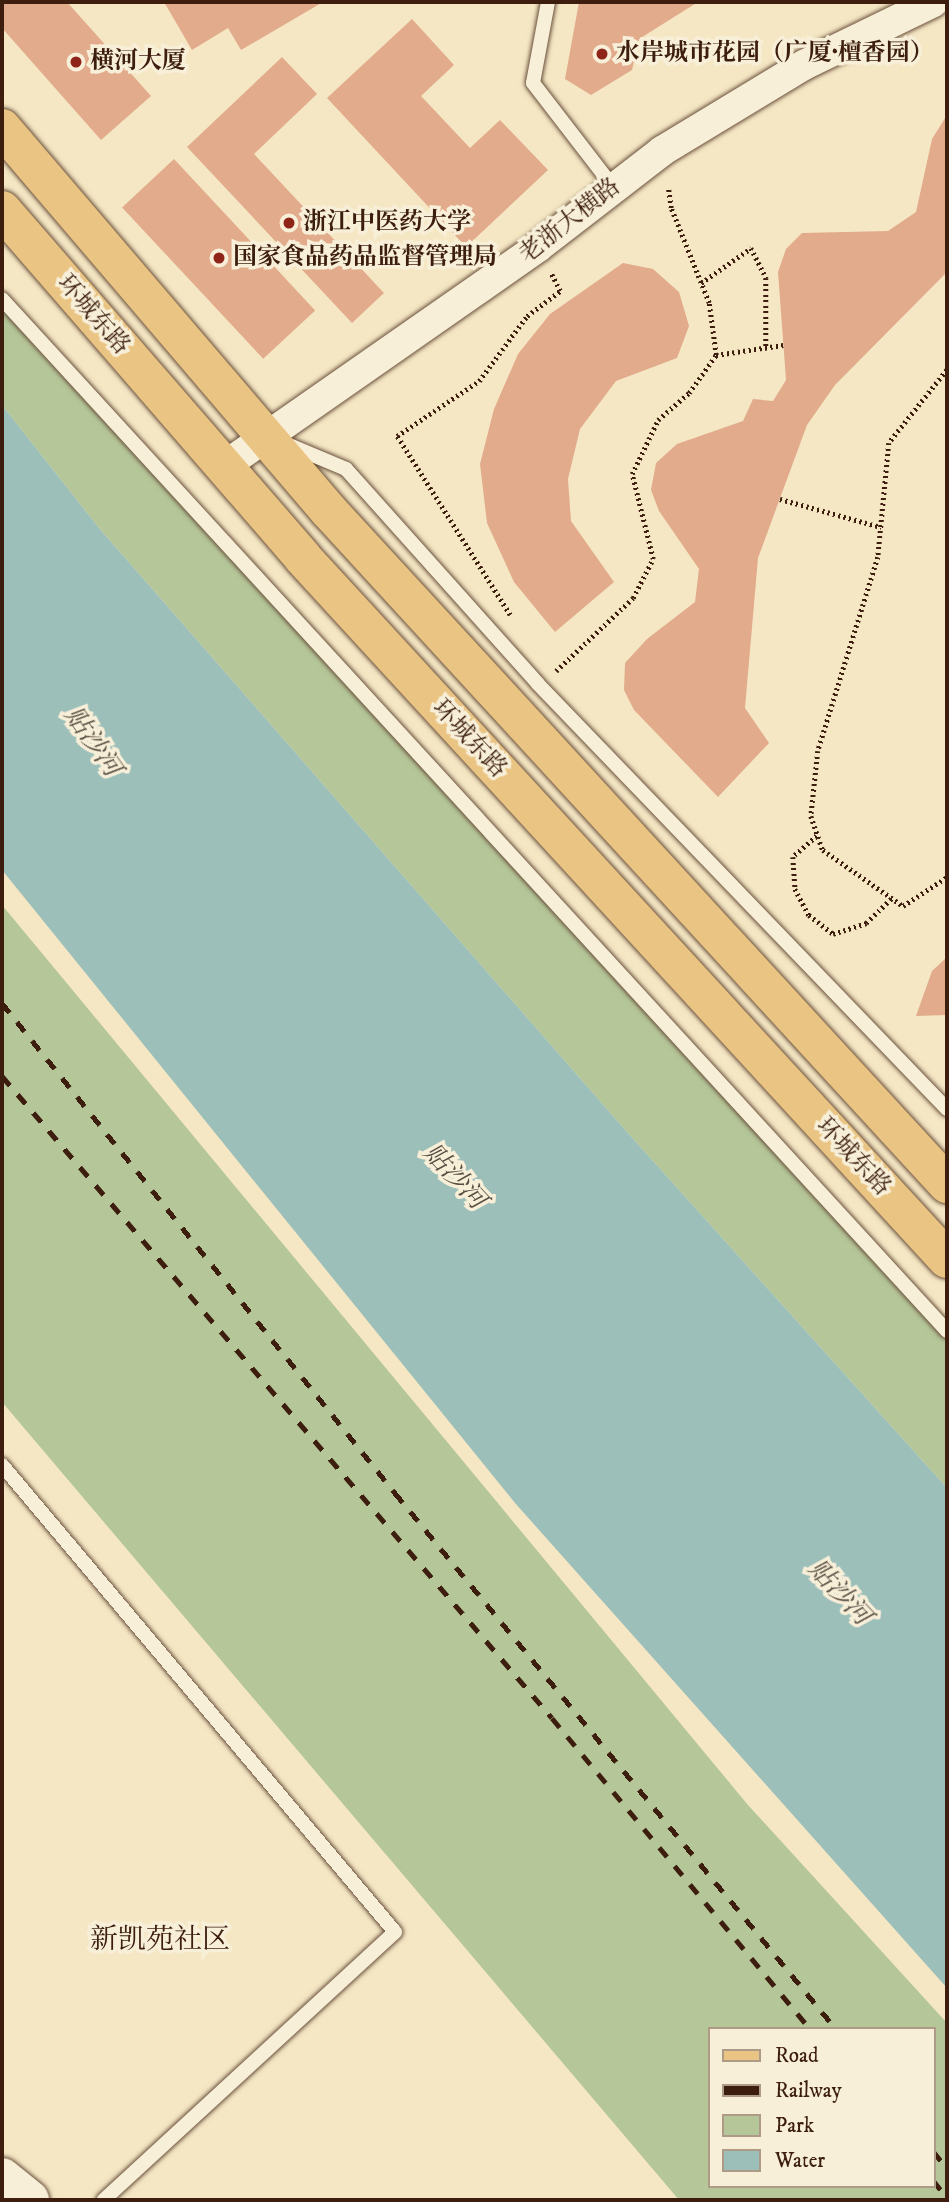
<!DOCTYPE html>
<meta charset="utf-8">
<style>
body{margin:0}
#map{position:relative;width:949px;height:2202px;overflow:hidden;background:#f5e7c4;font-family:"IM FELL DW Pica","Noto Serif SC",serif}
div>[style]{position:absolute}
[style*='--x']{left:calc(var(--x)*1px);top:calc(var(--y)*1px);width:calc(var(--w)*1px);rotate:calc(var(--a)*1deg)}
.green>*{inset:0;background:#b5c799}
.water>*{inset:0;background:#9dbfba}
.building>*{inset:0;background:#e1ab8c;transform-origin:0 0}
.path>*{height:4.5px;margin-top:-2.25px;transform-origin:0;background:repeating-linear-gradient(90deg,#3c1d0e 0 2px,transparent 0 5.5px)}
.roads{filter:drop-shadow(0 0 2px #6a503c) drop-shadow(0 0 2px #6a503c)}
.lane>*{height:14px;margin:-7px;padding:0 7px;transform-origin:7px;border-radius:7px;background:#f8efd9}
.street>*{height:30px;margin:-15px;padding:0 15px;transform-origin:15px;border-radius:15px;background:#f8efd9}
.secondary>*{height:38px;margin:-19px;padding:0 19px;transform-origin:19px;border-radius:19px;background:#f8efd9}
.primary>*{height:38px;margin:-19px;padding:0 19px;transform-origin:19px;border-radius:19px;background:#eac482}
.rail>*{height:5px;margin-top:-2.5px;transform-origin:0;background:repeating-linear-gradient(90deg,#3c1d0e 0 12px,transparent 0 24px)}
.dots>*{width:19px;height:19px;translate:-50% -50%;box-sizing:border-box;border:4px solid #f8efd9;border-radius:50%}
span{translate:-50% -50%;white-space:nowrap;text-align:center;line-height:1.15;-webkit-text-stroke:7px #f8efd9;paint-order:stroke}
.poi-label{font-size:24px;color:#3c1d0e;font-weight:700}
.left{translate:0 -50%;text-align:left}
.street-label{font-size:24px;color:#3c1d0e}
.water-label{font-size:26px;color:#594e42;font-style:italic}
.quarter-label{font-size:28px;color:#3c1d0e}
.frame{position:absolute;inset:0;border:4px solid #3c1d0e;pointer-events:none}
.legend{position:absolute;left:708px;top:2027px;width:228px;height:161px;box-sizing:border-box;background:#f8efd9;border:2px solid #ad9b88;margin:0;padding:9px 12px;list-style:none;font-size:21px;color:#3c1d0e}
.legend li{display:flex;align-items:center;gap:14px;height:35px}
.legend b{width:35px;border:2px solid #ad9b88}
</style>
<div id="map">
<div class="green">
<div style="clip-path:polygon(2px 300px,947px 1331px,947px 1488px,627px 1132px,99px 528px,2px 405px)"></div>
<div style="clip-path:polygon(evenodd,2px 905px,748px 1805px,947px 2023px,947px 2200px,679px 2200px,2px 1402px,2px 905px,709px 2029px,933px 2029px,933px 2186px,709px 2186px,709px 2029px)"></div>
</div>
<div class="water">
<div style="clip-path:polygon(2px 405px,99px 528px,627px 1132px,947px 1488px,947px 1988px,515px 1503px,2px 870px)"></div>
</div>
<div class="building">
<div style="clip-path:polygon(2px 2px,67px 2px,151px 96px,101px 140px,2px 28px)"></div>
<div style="clip-path:polygon(164px 2px,323px 2px,241px 50px,228px 28px,192px 50px)"></div>
<div style="clip-path:polygon(579px 2px,698px 2px,639px 39px,632px 70px,591px 95px,565px 79px)"></div>
<div style="clip-path:polygon(412px 19px,454px 65px,421px 96px,470px 148px,500px 120px,548px 170px,466px 247px,327px 98px)"></div>
<div style="clip-path:polygon(282px 57px,317px 94px,254px 154px,384px 293px,352px 323px,187px 147px)"></div>
<div style="clip-path:polygon(947px 115px,947px 272px,835px 385px,807px 425px,758px 558px,745px 708px,769px 743px,718px 797px,634px 710px,624px 690px,625px 663px,647px 639px,695px 602px,699px 569px,659px 511px,651px 490px,656px 463px,677px 444px,743px 421px,753px 399px,773px 401px,786px 380px,778px 272px,786px 249px,802px 233px,888px 231px,916px 212px,932px 139px)"></div>
<div style="left:174px;top:159px;width:207px;height:71px;rotate:47deg"></div>
<div style="clip-path:polygon(623px 263px,653px 269px,679px 292px,689px 326px,677px 358px,616px 381px,580px 429px,568px 479px,571px 521px,614px 582px,555px 632px,514px 582px,487px 523px,480px 464px,494px 409px,518px 354px,550px 314px)"></div>
<div style="clip-path:polygon(947px 957px,947px 1015px,916px 1016px,932px 971px)"></div>
</div>
<div class="path">
<div style="--x:701;--y:283;--w:61;--a:-35"></div>
<div style="--x:751;--y:248;--w:34;--a:63"></div>
<div style="--x:766;--y:278;--w:70;--a:90"></div>
<div style="--x:716;--y:355;--w:68;--a:-8.5"></div>
<div style="--x:947;--y:370;--w:93;--a:128.5"></div>
<div style="--x:889;--y:443;--w:115;--a:95.5"></div>
<div style="--x:878;--y:557;--w:203;--a:107.2"></div>
<div style="--x:818;--y:751;--w:65;--a:96.1"></div>
<div style="--x:811;--y:816;--w:36;--a:71"></div>
<div style="--x:823;--y:850;--w:98;--a:35"></div>
<div style="--x:903;--y:906;--w:53;--a:-33.4"></div>
<div style="--x:780;--y:499;--w:105;--a:15.5"></div>
<div style="--x:510;--y:615;--w:212;--a:-122.3"></div>
<div style="--x:397;--y:436;--w:99;--a:-33.9"></div>
<div style="--x:479;--y:381;--w:81;--a:-53.6"></div>
<div style="--x:527;--y:316;--w:41;--a:-37.1"></div>
<div style="--x:560;--y:291;--w:20;--a:-117"></div>
<div style="--x:556;--y:671;--w:106;--a:-43.5"></div>
<div style="--x:633;--y:598;--w:44;--a:-62.9"></div>
<div style="--x:653;--y:559;--w:88;--a:-103.9"></div>
<div style="--x:632;--y:474;--w:60;--a:-64.3"></div>
<div style="--x:658;--y:420;--w:41;--a:-41.1"></div>
<div style="--x:689;--y:393;--w:47;--a:-54.6"></div>
<div style="--x:716;--y:355;--w:52;--a:-97.7"></div>
<div style="--x:709;--y:303;--w:102;--a:-111.8"></div>
<div style="--x:671;--y:208;--w:21;--a:-98"></div>
<div style="--x:817;--y:836;--w:32;--a:139"></div>
<div style="--x:793;--y:857;--w:32;--a:86"></div>
<div style="--x:795;--y:889;--w:30;--a:62"></div>
<div style="--x:809;--y:915;--w:31;--a:38"></div>
<div style="--x:833;--y:934;--w:35;--a:-18"></div>
<div style="--x:866;--y:923;--w:36;--a:-44"></div>
</div>
<div class="roads">
<div class="lane">
<div style="--x:548;--y:2;--w:82;--a:100.5"></div>
<div style="--x:533;--y:83;--w:131;--a:52.4"></div>
<div style="--x:2;--y:299;--w:1399;--a:47.52"></div>
<div style="--x:289;--y:445;--w:62;--a:22.8"></div>
<div style="--x:346;--y:469;--w:288;--a:48.2"></div>
<div style="--x:538;--y:684;--w:590;--a:46.1"></div>
<div style="--x:2;--y:1465;--w:610;--a:49.92"></div>
<div style="--x:395;--y:1932;--w:396;--a:137.4"></div>
</div>
<div class="street">
<div style="--x:223;--y:467;--w:384;--a:-34.9"></div>
<div style="--x:538;--y:247;--w:157;--a:-37.7"></div>
<div style="--x:662;--y:151;--w:166;--a:-31.2"></div>
<div style="--x:804;--y:65;--w:144;--a:-25.9"></div>
</div>
<div class="secondary">
<div style="--x:2;--y:2177;--w:36;--a:39"></div>
</div>
<div class="primary">
<div style="--x:2;--y:128;--w:504;--a:49.51"></div>
<div style="--x:329;--y:511;--w:914;--a:47.44"></div>
<div style="--x:2;--y:210;--w:460;--a:49.1"></div>
<div style="--x:303;--y:558;--w:952;--a:47.43"></div>
</div>
</div>
<div class="rail">
<div style="--x:2;--y:1003;--w:628;--a:51.27"></div>
<div style="--x:395;--y:1493;--w:694;--a:50.55"></div>
<div style="--x:2;--y:1076;--w:845;--a:49.41"></div>
<div style="--x:552;--y:1718;--w:404;--a:50.3"></div>
<div style="--x:933;--y:2151;--w:22;--a:51"></div>
<div style="--x:933;--y:2180;--w:23;--a:52"></div>
</div>
<div class="dots">
<div style="left:602px;top:54px;background:#8f2418"></div>
<div style="left:76px;top:62px;background:#8f2418"></div>
<div style="left:289px;top:223px;background:#8f2418"></div>
<div style="left:219px;top:258px;background:#8f2418"></div>
</div>
<div class="poi-label">
<span class="left" style="left:616px;top:54px">水岸城市花园（广厦·檀香园）</span>
<span class="left" style="left:90px;top:62px">横河大厦</span>
<span class="left" style="left:303px;top:223px">浙江中医药大学</span>
<span class="left" style="left:233px;top:258px">国家食品药品监督管理局</span>
</div>
<div class="street-label">
<span style="left:570px;top:221px;rotate:-38deg">老浙大横路</span>
<span style="left:93px;top:315px;rotate:49deg">环城东路</span>
<span style="left:469px;top:739px;rotate:47deg">环城东路</span>
<span style="left:853px;top:1157px;rotate:47deg">环城东路</span>
</div>
<div class="water-label">
<span style="left:92px;top:742px;rotate:55deg">贴沙河</span>
<span style="left:454px;top:1177px;rotate:47deg">贴沙河</span>
<span style="left:839px;top:1593px;rotate:47deg">贴沙河</span>
</div>
<div class="quarter-label">
<span style="left:160px;top:1940px">新凯苑社区</span>
</div>
<div class="frame"></div>
<ul class="legend">
<li><b style="height:9px;background:#eac482"></b>Road</li>
<li><b style="height:9px;background:#3c1d0e"></b>Railway</li>
<li><b style="height:19px;background:#b5c799"></b>Park</li>
<li><b style="height:19px;background:#9dbfba"></b>Water</li>
</ul>
</div>
